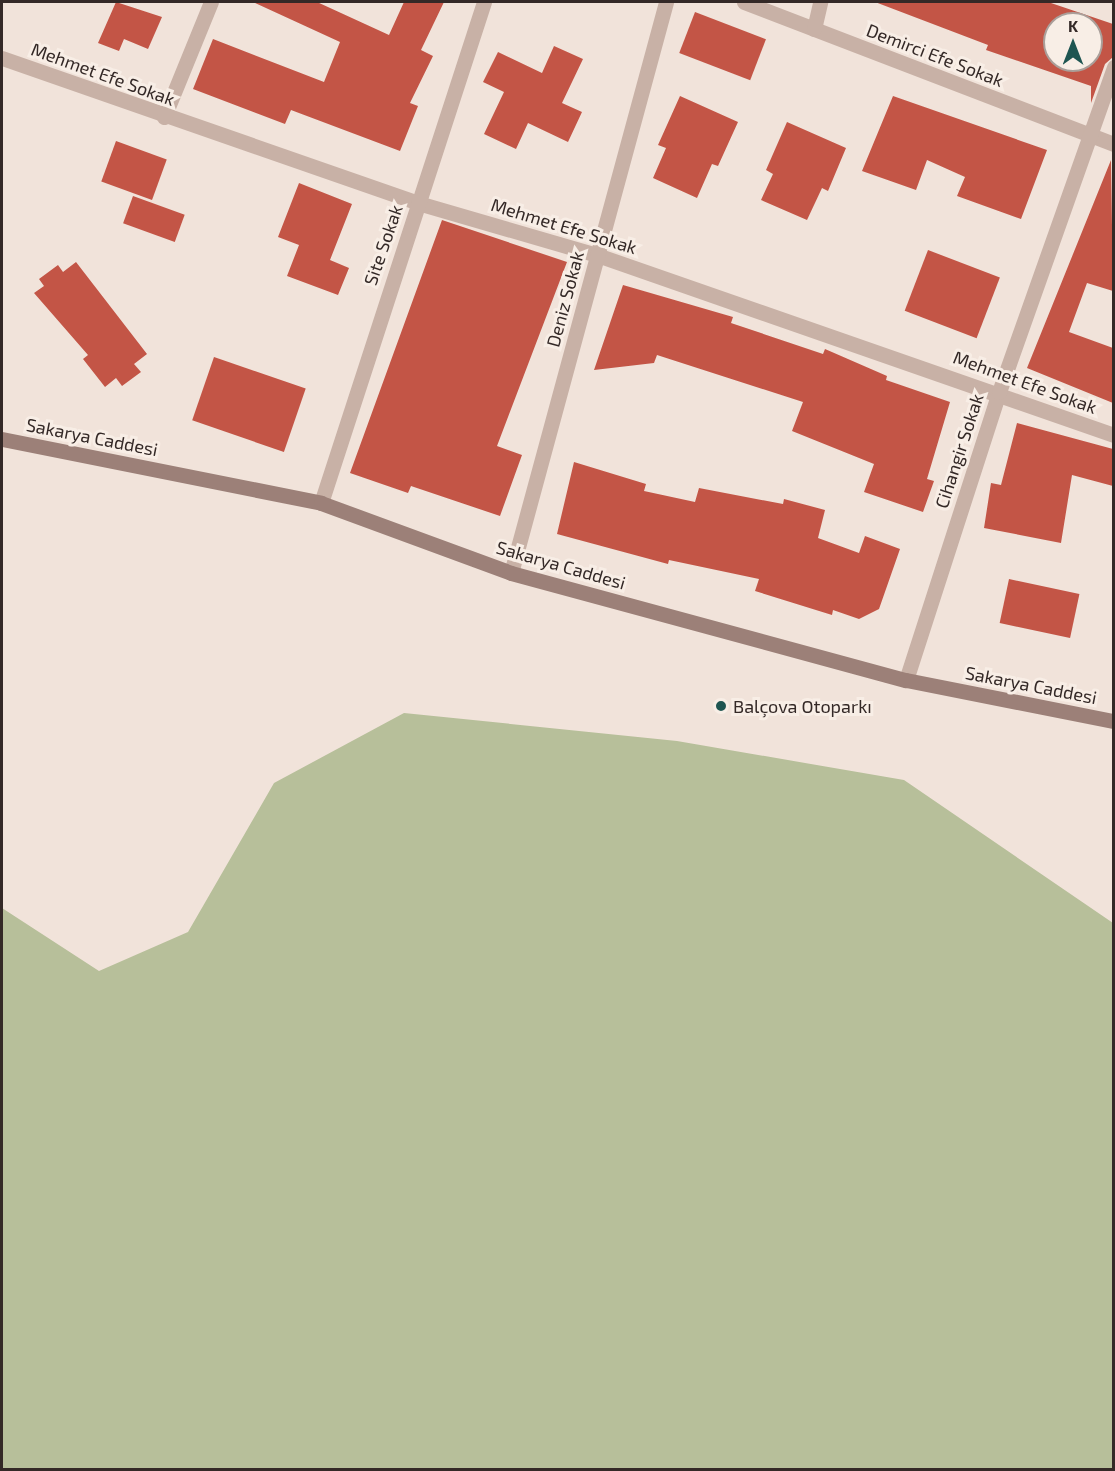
<!DOCTYPE html>
<meta charset="utf-8">
<style>
body{margin:0}
#map{position:relative;width:1115px;height:1471px;overflow:hidden;background:#f1e3da;font-family:"Exo 2",sans-serif}
div>[style]{position:absolute}
[style*='--x']{left:calc(var(--x)*1px);top:calc(var(--y)*1px);width:calc(var(--w)*1px);rotate:calc(var(--a)*1deg)}
.green>*{inset:0;background:#b7bf9a}
.building>*{inset:0;background:#c35546;transform-origin:0 0}
.minor>*{height:15px;margin:-7.5px;padding:0 7.5px;transform-origin:7.5px;border-radius:7.5px;background:#c8b1a6}
.secondary>*{height:15px;margin:-7.5px;padding:0 7.5px;transform-origin:7.5px;border-radius:7.5px;background:#9c8078}
.dots>*{width:16px;height:16px;translate:-50% -50%;box-sizing:border-box;border:3px solid #f8eee6;border-radius:50%}
span{translate:-50% -50%;white-space:nowrap;text-align:center;line-height:1.15;-webkit-text-stroke:6px #f8eee6;paint-order:stroke}
.street-label{font-size:18px;color:#342927}
.poi-label{font-size:18px;color:#342927}
.left{translate:0 -50%;text-align:left}
.frame{position:absolute;inset:0;border:3px solid #342927;pointer-events:none}
.north{position:absolute;left:1043px;top:12px;width:60px;height:60px;box-sizing:border-box;background:#f8eee6;border:2px solid #aa9f9a;border-radius:50%;rotate:0deg;font-size:16px;font-weight:700;line-height:24px;text-align:center;color:#342927}
.north::after{content:'';display:block;margin:auto;width:21px;height:27px;background:#1e5551;clip-path:polygon(50% 0,100% 100%,50% 72%,0 100%)}
</style>
<div id="map">
<div class="green">
<div style="clip-path:polygon(404px 713px,677px 741px,904px 780px,1113px 923px,1113px 1469px,2px 1469px,2px 908px,99px 971px,188px 932px,274px 783px)"></div>
</div>
<div class="building">
<div style="clip-path:polygon(116px 2px,162px 17px,148px 49px,124px 39px,119px 51px,98px 43px)"></div>
<div style="clip-path:polygon(253px 2px,317px 2px,389px 35px,404px 2px,444px 2px,421px 50px,433px 56px,410px 103px,418px 106px,400px 151px,291px 110px,285px 124px,193px 89px,213px 39px,324px 82px,340px 42px)"></div>
<div style="clip-path:polygon(evenodd,875px 2px,1048px 2px,1113px 24px,1113px 57px,1105px 64px,1091px 103px,1091px 86px,986px 50px,988px 45px,875px 2px,1055px 24px,1091px 24px,1091px 60px,1055px 60px,1055px 24px)"></div>
<div style="left:695px;top:12px;width:76px;height:44px;rotate:21deg"></div>
<div style="clip-path:polygon(554px 46px,583px 59px,562px 103px,582px 112px,568px 142px,528px 123px,516px 149px,484px 134px,504px 92px,483px 82px,498px 52px,542px 73px)"></div>
<div style="clip-path:polygon(680px 96px,738px 122px,718px 166px,712px 164px,697px 198px,653px 178px,666px 148px,658px 145px)"></div>
<div style="clip-path:polygon(893px 96px,1047px 150px,1021px 219px,957px 196px,965px 177px,927px 160px,916px 190px,862px 171px)"></div>
<div style="clip-path:polygon(787px 122px,846px 148px,828px 191px,822px 188px,807px 220px,761px 200px,773px 174px,766px 170px)"></div>
<div style="left:116px;top:141px;width:54px;height:43px;rotate:20deg"></div>
<div style="clip-path:polygon(1111px 160px,1113px 291px,1087px 283px,1069px 332px,1113px 348px,1113px 403px,1027px 368px)"></div>
<div style="clip-path:polygon(299px 183px,352px 204px,330px 260px,349px 268px,338px 295px,287px 276px,299px 245px,278px 237px)"></div>
<div style="left:133px;top:196px;width:55px;height:29px;rotate:20deg"></div>
<div style="clip-path:polygon(442px 220px,567px 262px,497px 446px,522px 455px,500px 516px,411px 486px,408px 493px,350px 473px)"></div>
<div style="left:928px;top:250px;width:77px;height:65px;rotate:21deg"></div>
<div style="clip-path:polygon(76px 262px,147px 354px,134px 364px,141px 372px,122px 386px,116px 378px,105px 387px,83px 359px,88px 355px,34px 293px,44px 286px,39px 279px,58px 265px,63px 272px)"></div>
<div style="clip-path:polygon(623px 285px,733px 317px,731px 323px,823px 354px,825px 349px,887px 376px,886px 380px,950px 402px,927px 479px,934px 481px,923px 512px,864px 492px,874px 464px,792px 431px,803px 402px,657px 355px,654px 363px,594px 370px)"></div>
<div style="left:214px;top:357px;width:97px;height:67px;rotate:19deg"></div>
<div style="clip-path:polygon(1017px 423px,1113px 449px,1113px 486px,1072px 475px,1061px 543px,984px 528px,991px 483px,1001px 485px)"></div>
<div style="clip-path:polygon(574px 462px,646px 484px,644px 491px,695px 502px,699px 488px,783px 504px,784px 499px,825px 510px,818px 538px,859px 553px,865px 536px,900px 549px,879px 609px,859px 619px,833px 610px,832px 615px,755px 591px,759px 579px,669px 560px,668px 564px,557px 534px)"></div>
<div style="left:1009px;top:579px;width:72px;height:45px;rotate:12deg"></div>
</div>
<div class="minor">
<div style="--x:744;--y:2;--w:396;--a:21"></div>
<div style="--x:814;--y:29;--w:28;--a:-77"></div>
<div style="--x:2;--y:58;--w:441;--a:19.2"></div>
<div style="--x:418;--y:203;--w:186;--a:16.2"></div>
<div style="--x:597;--y:255;--w:547;--a:19.2"></div>
<div style="--x:164;--y:117;--w:124;--a:-67.8"></div>
<div style="--x:321;--y:503;--w:527;--a:-71.98"></div>
<div style="--x:511;--y:573;--w:592;--a:-74.81"></div>
<div style="--x:906;--y:680;--w:303;--a:-72.1"></div>
<div style="--x:999;--y:392;--w:345;--a:-70.5"></div>
</div>
<div class="secondary">
<div style="--x:2;--y:439;--w:325;--a:11.3"></div>
<div style="--x:321;--y:503;--w:202;--a:20.2"></div>
<div style="--x:511;--y:573;--w:409;--a:15.2"></div>
<div style="--x:906;--y:680;--w:212;--a:11.2"></div>
</div>
<div class="dots">
<div style="left:721px;top:706px;background:#1e5551"></div>
</div>
<div class="street-label">
<span style="left:935px;top:55px;rotate:21deg">Demirci Efe Sokak</span>
<span style="left:103px;top:74px;rotate:20deg">Mehmet Efe Sokak</span>
<span style="left:564px;top:226px;rotate:17deg">Mehmet Efe Sokak</span>
<span style="left:383px;top:245px;rotate:-71deg">Site Sokak</span>
<span style="left:565px;top:299px;rotate:-75deg">Deniz Sokak</span>
<span style="left:1025px;top:382px;rotate:20deg">Mehmet Efe Sokak</span>
<span style="left:92px;top:437px;rotate:11deg">Sakarya Caddesi</span>
<span style="left:959px;top:451px;rotate:-72deg">Cihangir Sokak</span>
<span style="left:561px;top:565px;rotate:16deg">Sakarya Caddesi</span>
<span style="left:1031px;top:685px;rotate:11deg">Sakarya Caddesi</span>
</div>
<div class="poi-label">
<span class="left" style="left:733px;top:706px">Balçova Otoparkı</span>
</div>
<div class="frame"></div>
<div class="north">K</div>
</div>
